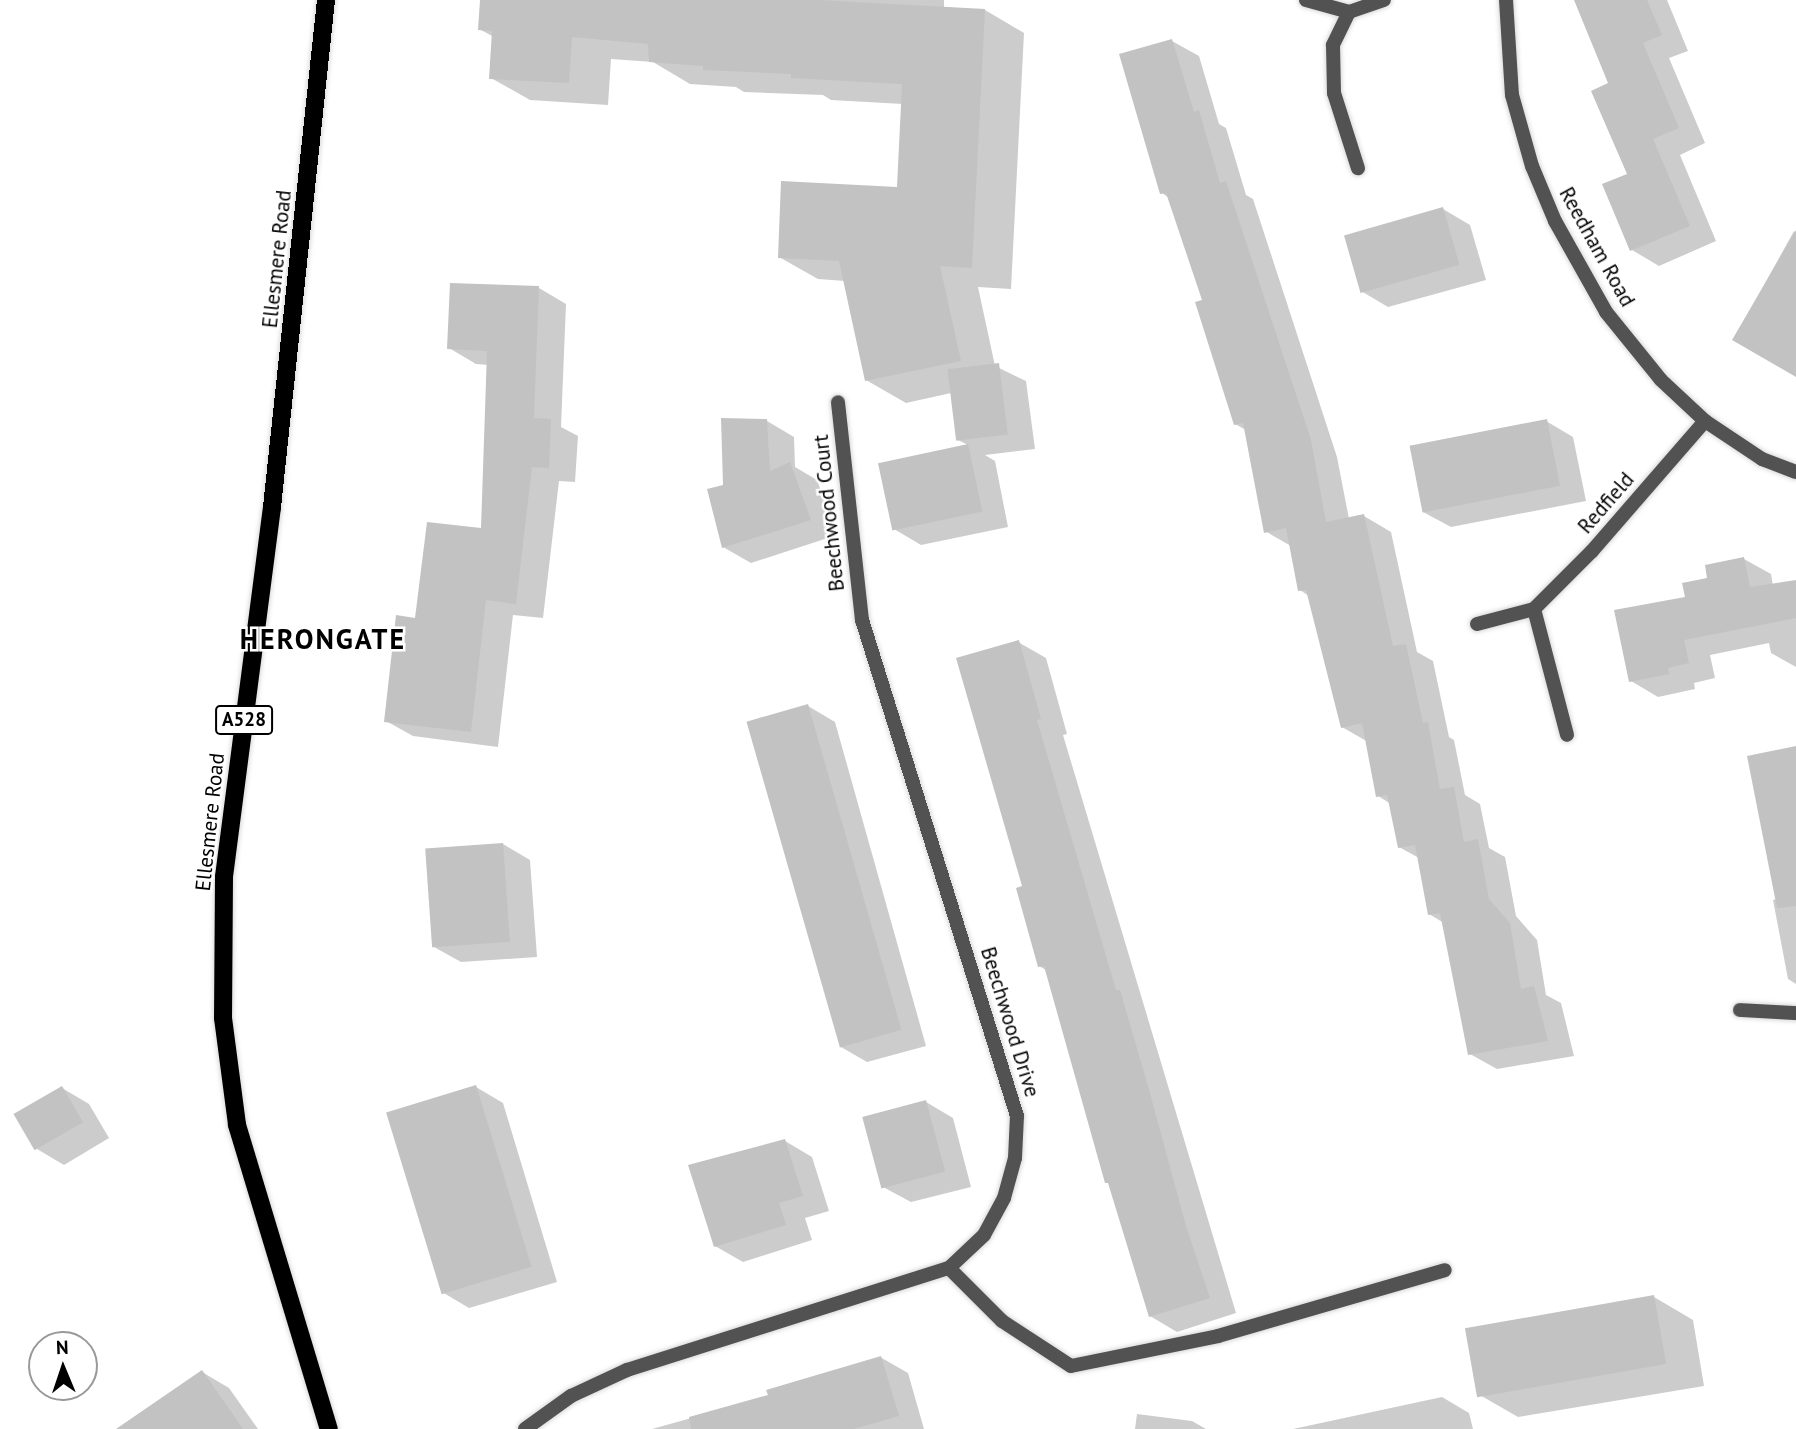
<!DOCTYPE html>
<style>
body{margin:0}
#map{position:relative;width:1796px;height:1429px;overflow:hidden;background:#fff;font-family:"PT Sans",sans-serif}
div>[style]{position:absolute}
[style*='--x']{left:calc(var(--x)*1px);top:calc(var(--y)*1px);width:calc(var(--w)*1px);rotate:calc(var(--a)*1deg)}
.shadow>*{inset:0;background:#0003}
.building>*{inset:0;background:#c2c2c2;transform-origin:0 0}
.roads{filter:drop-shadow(0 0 2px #dbdbdb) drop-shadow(0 0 2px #dbdbdb)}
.lane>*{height:14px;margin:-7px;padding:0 7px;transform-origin:7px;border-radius:7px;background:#525252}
.street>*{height:14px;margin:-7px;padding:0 7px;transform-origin:7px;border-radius:7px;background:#525252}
.primary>*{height:18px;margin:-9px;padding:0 9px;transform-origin:9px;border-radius:9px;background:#000}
span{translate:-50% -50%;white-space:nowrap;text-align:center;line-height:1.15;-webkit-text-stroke:5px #fff;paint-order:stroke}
.shield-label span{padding:2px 5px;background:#fff;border:2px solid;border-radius:5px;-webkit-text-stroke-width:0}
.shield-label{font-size:19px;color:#000;font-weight:700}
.street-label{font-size:21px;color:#000}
.district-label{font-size:28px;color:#000;font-weight:700;letter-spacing:2px}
.north{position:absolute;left:28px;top:1331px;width:70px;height:70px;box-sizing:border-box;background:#fff;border:2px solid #999;border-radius:50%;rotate:358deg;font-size:19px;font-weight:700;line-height:28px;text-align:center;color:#000}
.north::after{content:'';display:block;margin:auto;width:24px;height:32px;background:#000;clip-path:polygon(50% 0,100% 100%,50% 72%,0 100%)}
</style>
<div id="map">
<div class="shadow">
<div style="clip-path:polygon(484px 0,944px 0,944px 8px,985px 10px,1024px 33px,1011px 289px,978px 287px,995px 366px,1026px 381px,1035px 449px,985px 455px,995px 461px,1008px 527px,921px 545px,894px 529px,968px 445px,958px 440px,951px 393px,906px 403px,866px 380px,845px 281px,818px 279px,779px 257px,899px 189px,903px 104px,831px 100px,823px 95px,744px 92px,736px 87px,690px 84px,653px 62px,611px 59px,608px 105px,530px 100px,491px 78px,494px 37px,481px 30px)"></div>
<div style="clip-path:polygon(1576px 0,1667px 0,1688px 51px,1669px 58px,1705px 143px,1680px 155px,1716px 241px,1659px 266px,1632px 250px,1629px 175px,1611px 84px)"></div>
<div style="clip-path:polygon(1172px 41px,1199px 56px,1219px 124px,1226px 128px,1246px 195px,1253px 199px,1337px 457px,1349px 519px,1364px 516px,1391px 532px,1417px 652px,1433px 661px,1449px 737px,1454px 740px,1465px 795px,1480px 804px,1489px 848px,1505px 857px,1516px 916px,1537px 940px,1546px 995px,1561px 1003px,1574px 1056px,1497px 1069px,1470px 1054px,1444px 923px,1429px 914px,1419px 858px,1399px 847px,1391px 804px,1378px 796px,1368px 742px,1342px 727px,1309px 596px,1300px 590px,1291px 546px,1265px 531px,1246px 430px,1235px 424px,1204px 301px,1169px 198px,1162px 193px)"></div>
<div style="clip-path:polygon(1443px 209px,1470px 225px,1486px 280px,1388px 307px,1361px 291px)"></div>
<div style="clip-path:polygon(1794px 231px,1796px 233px,1796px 375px,1734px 339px)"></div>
<div style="clip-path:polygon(539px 288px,566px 304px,561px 427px,578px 436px,575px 482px,559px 481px,543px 618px,513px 615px,498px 747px,413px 736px,386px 721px,417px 620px,482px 530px,489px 365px,476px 364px,449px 348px)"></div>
<div style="clip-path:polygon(767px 421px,794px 437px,795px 467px,817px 480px,837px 535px,751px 563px,723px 547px,725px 486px)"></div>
<div style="clip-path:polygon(1546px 421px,1573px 437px,1586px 501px,1451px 527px,1423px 512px)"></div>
<div style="clip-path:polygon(1744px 559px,1771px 574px,1773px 586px,1796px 582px,1796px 667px,1771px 653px,1769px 643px,1710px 655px,1715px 678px,1694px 683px,1695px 689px,1658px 697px,1631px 681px,1687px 599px,1709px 579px)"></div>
<div style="clip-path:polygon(1018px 642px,1046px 658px,1067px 734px,1063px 735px,1236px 1313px,1177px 1332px,1150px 1316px,1111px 1185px,1107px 1182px,1046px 970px,1039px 966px,1025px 888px)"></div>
<div style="clip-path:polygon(808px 706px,835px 722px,926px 1046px,867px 1062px,841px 1047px)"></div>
<div style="clip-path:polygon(1796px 748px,1796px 984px,1788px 979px,1773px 900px,1777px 899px)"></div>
<div style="clip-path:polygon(503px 844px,530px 860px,537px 957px,461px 962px,434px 947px)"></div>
<div style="clip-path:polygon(476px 1087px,503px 1103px,557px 1282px,469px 1308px,442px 1292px)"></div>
<div style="clip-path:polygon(62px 1088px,89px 1104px,109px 1138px,64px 1165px,37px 1149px)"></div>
<div style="clip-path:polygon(926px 1102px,953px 1118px,971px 1187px,911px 1202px,883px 1187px)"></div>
<div style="clip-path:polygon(785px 1141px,812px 1157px,829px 1211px,805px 1218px,812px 1240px,743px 1262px,715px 1246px)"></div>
<div style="clip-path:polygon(1654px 1297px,1693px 1320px,1704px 1386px,1518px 1417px,1478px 1394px)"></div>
<div style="clip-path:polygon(880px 1357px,908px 1373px,924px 1429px,652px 1429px,770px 1396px)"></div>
<div style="clip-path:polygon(202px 1372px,229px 1388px,258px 1429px,119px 1429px)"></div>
<div style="clip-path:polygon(1442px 1397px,1469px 1413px,1473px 1429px,1293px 1429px)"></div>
<div style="clip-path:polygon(1137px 1414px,1192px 1421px,1206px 1429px,1135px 1429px)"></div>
</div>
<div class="building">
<div style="clip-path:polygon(480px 0,819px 0,985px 9px,972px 268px,940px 266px,961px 361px,865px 381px,839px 261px,778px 258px,781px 181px,897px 187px,902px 84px,791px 78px,791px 74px,703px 70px,703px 66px,649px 62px,648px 44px,572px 37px,569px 83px,489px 79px,492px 31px,478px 30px)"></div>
<div style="clip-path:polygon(1574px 0,1647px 0,1662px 35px,1643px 43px,1679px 128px,1653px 139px,1690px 226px,1630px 251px,1602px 184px,1627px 174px,1591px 91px,1608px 83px)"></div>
<div style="clip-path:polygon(1172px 39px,1194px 112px,1199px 110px,1220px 183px,1226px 181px,1311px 440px,1326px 522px,1364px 514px,1393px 646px,1406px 644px,1423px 723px,1428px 722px,1440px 789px,1454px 787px,1464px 842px,1478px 839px,1489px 899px,1510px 923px,1521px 989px,1534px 986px,1548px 1041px,1468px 1055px,1440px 913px,1428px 915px,1415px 845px,1398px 848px,1387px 795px,1376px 797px,1362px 723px,1341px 728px,1306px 590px,1298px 591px,1286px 528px,1264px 533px,1243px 423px,1234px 425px,1195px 302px,1202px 300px,1166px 193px,1160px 194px,1119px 54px)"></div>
<div style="left:1443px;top:207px;width:60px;height:103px;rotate:74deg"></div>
<div style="clip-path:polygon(1796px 230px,1796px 377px,1732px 340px)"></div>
<div style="clip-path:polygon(450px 283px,539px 286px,534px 418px,551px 419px,549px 468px,532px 467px,516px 604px,486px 600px,471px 732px,384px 722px,396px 615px,415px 618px,427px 522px,481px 528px,487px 351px,447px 349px)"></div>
<div style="left:999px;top:363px;width:72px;height:52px;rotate:83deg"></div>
<div style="clip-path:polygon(721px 418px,767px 419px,770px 471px,790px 462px,811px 520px,722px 548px,707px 489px,723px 485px)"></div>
<div style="left:1547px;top:419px;width:68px;height:140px;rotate:79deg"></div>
<div style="left:968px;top:444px;width:69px;height:92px;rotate:78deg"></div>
<div style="clip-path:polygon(1744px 557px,1750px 587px,1796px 580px,1796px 618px,1684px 640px,1689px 663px,1668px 668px,1669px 674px,1629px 682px,1614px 610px,1685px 597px,1682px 583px,1707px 578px,1705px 565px)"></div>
<div style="clip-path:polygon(1019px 640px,1041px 719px,1037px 720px,1116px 990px,1120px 990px,1148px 1086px,1186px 1226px,1210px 1298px,1149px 1317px,1108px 1183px,1105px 1183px,1044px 966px,1038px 967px,1016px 888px,1022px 886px,956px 658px)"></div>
<div style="left:808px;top:704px;width:339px;height:64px;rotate:74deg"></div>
<div style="clip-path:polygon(1796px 746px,1796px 906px,1777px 908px,1747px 756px)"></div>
<div style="left:503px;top:843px;width:99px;height:78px;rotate:86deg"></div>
<div style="left:476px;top:1085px;width:190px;height:94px;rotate:73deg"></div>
<div style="left:62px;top:1086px;width:42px;height:56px;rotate:60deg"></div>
<div style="left:926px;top:1100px;width:74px;height:66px;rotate:75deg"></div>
<div style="clip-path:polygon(785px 1139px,803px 1196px,779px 1203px,786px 1225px,714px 1247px,688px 1165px)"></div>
<div style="left:1654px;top:1295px;width:70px;height:192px;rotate:80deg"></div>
<div style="clip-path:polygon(881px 1356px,899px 1416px,854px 1429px,691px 1429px,689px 1417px,768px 1395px,766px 1390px)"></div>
<div style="clip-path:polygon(202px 1370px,243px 1429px,116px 1429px)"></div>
</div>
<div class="roads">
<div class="lane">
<div style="--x:949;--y:1268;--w:75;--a:45"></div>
<div style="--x:1002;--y:1321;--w:82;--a:33.1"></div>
<div style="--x:1071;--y:1366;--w:150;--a:-11.5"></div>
<div style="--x:1218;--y:1336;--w:236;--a:-16.2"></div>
</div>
<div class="street">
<div style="--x:1306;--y:0;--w:45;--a:15.6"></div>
<div style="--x:1349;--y:12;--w:37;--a:-19"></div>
<div style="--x:1506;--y:0;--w:95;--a:86.4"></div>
<div style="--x:1512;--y:95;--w:74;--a:74.3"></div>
<div style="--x:1532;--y:166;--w:60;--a:67.3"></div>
<div style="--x:1555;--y:221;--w:104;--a:60.7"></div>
<div style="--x:1606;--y:312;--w:87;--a:51"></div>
<div style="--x:1661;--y:380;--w:60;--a:43"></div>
<div style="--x:1705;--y:421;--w:69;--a:33.7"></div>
<div style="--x:1762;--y:459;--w:36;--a:21"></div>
<div style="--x:1349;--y:12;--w:37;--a:116"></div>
<div style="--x:1333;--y:45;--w:48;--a:88.8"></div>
<div style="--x:1334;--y:93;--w:79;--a:72.3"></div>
<div style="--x:1534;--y:609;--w:130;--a:75.3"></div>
<div style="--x:1477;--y:624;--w:59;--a:-14.7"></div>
<div style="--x:1534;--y:609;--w:82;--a:-45"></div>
<div style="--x:1592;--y:551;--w:172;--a:-49"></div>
<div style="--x:1740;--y:1010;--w:56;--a:3.1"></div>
<div style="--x:525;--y:1429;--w:57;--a:-35.7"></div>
<div style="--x:571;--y:1396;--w:62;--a:-24.9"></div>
<div style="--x:627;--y:1370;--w:338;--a:-17.6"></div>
<div style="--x:949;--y:1268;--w:48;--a:-43.3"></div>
<div style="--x:984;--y:1235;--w:42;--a:-61.6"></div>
<div style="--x:1004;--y:1198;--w:41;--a:-74.6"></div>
<div style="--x:1015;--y:1158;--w:42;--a:-87.3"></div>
<div style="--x:1017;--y:1116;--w:520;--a:-107.35"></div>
<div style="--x:862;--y:620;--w:219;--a:-96.3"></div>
</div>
<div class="primary">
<div style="--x:326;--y:0;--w:510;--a:96.08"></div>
<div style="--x:272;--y:507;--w:373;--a:97.4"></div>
<div style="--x:224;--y:877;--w:141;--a:90.4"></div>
<div style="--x:223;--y:1018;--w:108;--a:82.5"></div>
<div style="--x:237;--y:1125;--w:318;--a:73.2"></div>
</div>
</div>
<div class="shield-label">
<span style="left:244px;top:720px">A528</span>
</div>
<div class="street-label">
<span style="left:1597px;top:247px;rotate:61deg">Reedham Road</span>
<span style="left:277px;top:259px;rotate:-84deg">Ellesmere Road</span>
<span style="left:1606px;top:503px;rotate:-49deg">Redfield</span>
<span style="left:829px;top:513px;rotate:-96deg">Beechwood Court</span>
<span style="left:210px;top:822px;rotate:-84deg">Ellesmere Road</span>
<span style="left:1010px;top:1022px;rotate:73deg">Beechwood Drive</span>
</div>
<div class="district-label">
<span style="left:323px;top:639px">HERONGATE</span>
</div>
<div class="north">N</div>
</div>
